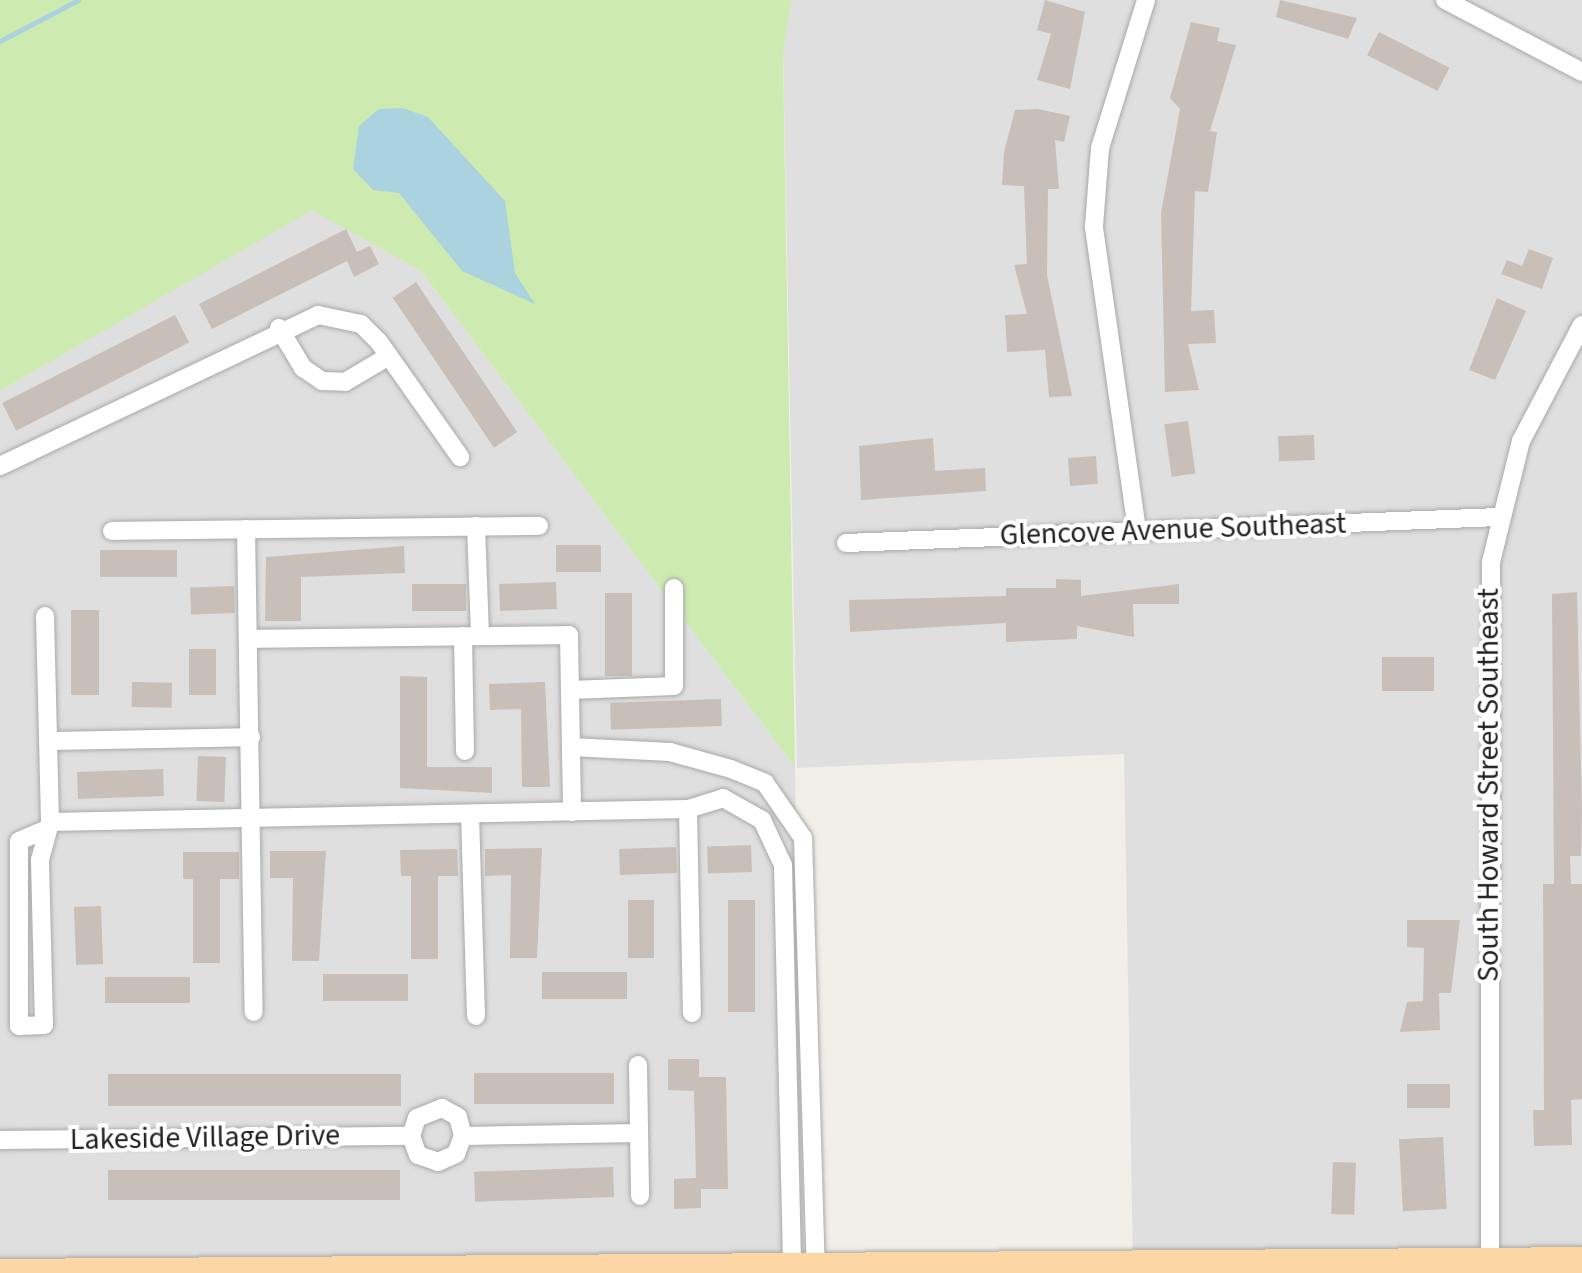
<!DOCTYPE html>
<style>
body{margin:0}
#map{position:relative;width:1582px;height:1273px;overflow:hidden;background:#f2efe9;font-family:"Source Sans 3",sans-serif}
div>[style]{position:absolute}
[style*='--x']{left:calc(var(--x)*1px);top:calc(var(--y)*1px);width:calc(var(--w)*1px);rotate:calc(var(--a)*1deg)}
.residential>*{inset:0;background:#e0dfdf}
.grass>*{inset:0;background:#cdebb0}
.water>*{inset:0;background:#aad3df}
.stream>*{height:5px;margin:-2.5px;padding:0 2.5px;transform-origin:2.5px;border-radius:2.5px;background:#aad3df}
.building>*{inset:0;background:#c7bfb8;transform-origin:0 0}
.roads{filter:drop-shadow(0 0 2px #a9a9a9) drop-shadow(0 0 2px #a9a9a9)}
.minor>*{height:18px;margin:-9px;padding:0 9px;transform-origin:9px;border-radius:9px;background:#fff}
.primary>*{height:28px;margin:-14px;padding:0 14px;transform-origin:14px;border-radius:14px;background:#fcd6a4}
span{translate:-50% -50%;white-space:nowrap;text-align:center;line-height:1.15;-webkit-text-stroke:8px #fff;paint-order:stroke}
.street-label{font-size:30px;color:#222}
</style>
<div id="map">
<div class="residential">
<div style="clip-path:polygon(782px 0,1582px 0,1582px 1273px,1133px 1264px,1124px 754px,797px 768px)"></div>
<div style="clip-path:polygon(312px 209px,421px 271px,795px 767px,804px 1261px,0 1273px,0 391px)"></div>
</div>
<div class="grass">
<div style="clip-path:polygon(0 0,791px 0,783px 54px,795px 767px,421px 271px,312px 210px,0 391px)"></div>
</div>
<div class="water">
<div style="clip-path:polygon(402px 108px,428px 117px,505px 201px,515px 273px,535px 304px,462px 271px,399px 193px,373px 190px,353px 169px,359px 126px,379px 109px)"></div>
</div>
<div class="stream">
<div style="--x:0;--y:41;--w:88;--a:-27.7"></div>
</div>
<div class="building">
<div style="clip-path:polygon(1045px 0,1085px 12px,1070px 89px,1037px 80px,1051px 34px,1037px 30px)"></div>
<div style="clip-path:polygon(1280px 0,1357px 18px,1348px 39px,1276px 17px)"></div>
<div style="clip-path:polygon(1191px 22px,1220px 28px,1217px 41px,1236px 45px,1210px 131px,1217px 132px,1208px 192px,1195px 191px,1191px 311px,1214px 310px,1216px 343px,1188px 344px,1199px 390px,1165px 392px,1161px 213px,1180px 109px,1170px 98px)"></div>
<div style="left:1379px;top:32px;width:79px;height:26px;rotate:27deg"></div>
<div style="clip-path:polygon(1038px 109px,1070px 116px,1064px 142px,1055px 140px,1059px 189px,1048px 189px,1047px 275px,1072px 396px,1049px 397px,1045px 350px,1007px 352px,1005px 315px,1027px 314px,1014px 265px,1027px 264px,1024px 186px,1002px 185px,1004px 152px,1015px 110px)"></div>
<div style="clip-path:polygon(346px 229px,357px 252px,370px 246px,379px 264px,354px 277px,347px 261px,212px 329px,199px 304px)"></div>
<div style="clip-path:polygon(1529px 249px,1553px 258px,1542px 289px,1501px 274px,1507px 260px,1522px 266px)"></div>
<div style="left:416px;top:282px;width:181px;height:28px;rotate:56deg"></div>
<div style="clip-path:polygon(1497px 298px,1526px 311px,1495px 380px,1469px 370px)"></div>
<div style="left:175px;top:315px;width:31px;height:194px;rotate:63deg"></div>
<div style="left:1188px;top:421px;width:53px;height:24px;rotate:82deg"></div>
<div style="left:1314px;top:435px;width:25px;height:36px;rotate:88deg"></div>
<div style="clip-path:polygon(933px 438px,935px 471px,985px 468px,986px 491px,861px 500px,859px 446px)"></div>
<div style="left:1096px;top:456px;width:28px;height:28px;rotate:86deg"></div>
<div style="left:556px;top:545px;width:45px;height:27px"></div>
<div style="clip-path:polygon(404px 546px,405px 573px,301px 577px,301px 621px,265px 621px,266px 557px)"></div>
<div style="left:100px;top:550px;width:77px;height:27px"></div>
<div style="clip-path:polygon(1056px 579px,1081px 580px,1081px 596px,1179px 584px,1179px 604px,1133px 604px,1134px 637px,1077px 626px,1077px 639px,1006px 642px,1006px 623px,850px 632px,849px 600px,1006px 596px,1006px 588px,1056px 588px)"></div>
<div style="left:556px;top:582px;width:27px;height:57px;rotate:88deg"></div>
<div style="left:412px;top:584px;width:54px;height:27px"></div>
<div style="left:234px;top:586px;width:27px;height:44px;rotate:88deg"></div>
<div style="clip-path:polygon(1577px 592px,1582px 813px,1581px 856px,1570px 856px,1571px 884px,1582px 884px,1582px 1099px,1571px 1100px,1572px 1145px,1534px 1146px,1533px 1110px,1544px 1110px,1543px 884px,1554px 884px,1552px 594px)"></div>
<div style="left:605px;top:593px;width:27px;height:83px"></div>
<div style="left:71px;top:610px;width:28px;height:85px"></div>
<div style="left:189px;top:649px;width:27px;height:46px"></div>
<div style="left:1382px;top:657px;width:52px;height:34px"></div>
<div style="clip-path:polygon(400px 676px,427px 677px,427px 767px,492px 767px,492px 793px,400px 788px)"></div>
<div style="left:132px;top:682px;width:40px;height:25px;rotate:1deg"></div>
<div style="clip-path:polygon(545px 682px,550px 787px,522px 787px,521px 709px,490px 710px,489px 684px)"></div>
<div style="left:721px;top:699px;width:27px;height:111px;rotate:88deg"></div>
<div style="left:198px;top:756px;width:28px;height:45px;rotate:2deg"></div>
<div style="left:163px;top:769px;width:27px;height:86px;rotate:88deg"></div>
<div style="left:751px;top:845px;width:27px;height:44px;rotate:88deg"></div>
<div style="left:676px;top:847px;width:26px;height:57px;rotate:88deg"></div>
<div style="clip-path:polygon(542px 848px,537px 958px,510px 958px,511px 875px,485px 876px,485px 849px)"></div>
<div style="clip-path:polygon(457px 849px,458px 876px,438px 876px,438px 959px,411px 959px,411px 876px,401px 876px,400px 850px)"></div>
<div style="clip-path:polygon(270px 851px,326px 851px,319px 961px,292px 961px,293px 878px,270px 878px)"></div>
<div style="clip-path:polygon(183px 852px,239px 852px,239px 879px,220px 879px,220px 963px,193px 963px,193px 879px,183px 879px)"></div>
<div style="left:628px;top:900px;width:26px;height:58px"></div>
<div style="left:728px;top:900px;width:27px;height:112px"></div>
<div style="left:101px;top:906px;width:58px;height:27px;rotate:88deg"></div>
<div style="clip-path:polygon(1407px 920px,1460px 920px,1451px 993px,1439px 993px,1440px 1030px,1400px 1032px,1407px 1002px,1423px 1001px,1424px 948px,1407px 947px)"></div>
<div style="left:542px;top:972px;width:85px;height:27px"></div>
<div style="left:408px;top:974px;width:27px;height:85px;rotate:90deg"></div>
<div style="left:190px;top:977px;width:26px;height:85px;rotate:90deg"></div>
<div style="clip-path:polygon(668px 1059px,699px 1059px,699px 1077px,726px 1077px,728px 1189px,701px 1189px,701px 1208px,674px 1209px,674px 1179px,696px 1178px,694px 1091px,668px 1090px)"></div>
<div style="left:474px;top:1073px;width:140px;height:31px"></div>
<div style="left:401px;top:1074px;width:32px;height:293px;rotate:90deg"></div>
<div style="left:1407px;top:1084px;width:43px;height:24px"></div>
<div style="left:1443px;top:1137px;width:72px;height:44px;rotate:87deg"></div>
<div style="left:1333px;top:1162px;width:23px;height:52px;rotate:2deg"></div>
<div style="left:613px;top:1167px;width:30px;height:139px;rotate:88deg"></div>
<div style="left:108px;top:1170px;width:292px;height:30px"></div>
</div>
<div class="roads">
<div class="minor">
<div style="--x:1445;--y:0;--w:155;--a:27.7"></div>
<div style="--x:279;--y:328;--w:47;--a:59"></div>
<div style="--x:303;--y:368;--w:23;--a:34"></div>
<div style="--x:322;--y:381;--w:23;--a:2"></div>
<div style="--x:345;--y:382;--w:51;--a:-30.6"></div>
<div style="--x:0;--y:466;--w:352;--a:-25.4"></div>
<div style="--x:318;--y:315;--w:44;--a:11.8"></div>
<div style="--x:361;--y:324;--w:25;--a:45"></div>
<div style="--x:379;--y:342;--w:141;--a:54.8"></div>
<div style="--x:476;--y:526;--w:110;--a:87.9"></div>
<div style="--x:246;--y:529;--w:483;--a:89.1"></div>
<div style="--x:1137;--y:530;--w:307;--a:-98.1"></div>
<div style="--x:1094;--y:226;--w:78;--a:-85.6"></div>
<div style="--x:1100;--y:148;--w:155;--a:-72.7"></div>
<div style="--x:112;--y:531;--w:427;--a:-0.7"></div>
<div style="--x:846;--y:543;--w:655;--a:-2.28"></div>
<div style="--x:45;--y:616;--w:206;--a:88.6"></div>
<div style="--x:50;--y:822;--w:638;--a:-1.17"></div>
<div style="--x:688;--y:809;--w:37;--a:-17"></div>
<div style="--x:723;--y:798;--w:45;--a:29.4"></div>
<div style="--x:762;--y:820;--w:50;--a:65"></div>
<div style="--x:783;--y:865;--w:400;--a:88.7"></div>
<div style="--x:463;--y:636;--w:115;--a:89"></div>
<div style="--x:249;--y:639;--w:320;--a:-0.7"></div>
<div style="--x:569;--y:635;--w:177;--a:89"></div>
<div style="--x:570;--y:690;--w:104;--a:-2.2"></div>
<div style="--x:674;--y:686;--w:98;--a:-90"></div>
<div style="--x:48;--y:741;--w:203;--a:-1.1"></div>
<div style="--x:571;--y:747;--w:99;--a:2.9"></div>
<div style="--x:670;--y:752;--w:63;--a:15.6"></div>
<div style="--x:731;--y:769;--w:37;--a:22"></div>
<div style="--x:765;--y:783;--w:67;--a:55.4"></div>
<div style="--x:803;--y:838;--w:426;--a:88.3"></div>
<div style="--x:688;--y:809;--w:204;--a:88.9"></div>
<div style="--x:470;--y:814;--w:202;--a:88.3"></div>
<div style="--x:47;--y:829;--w:30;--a:157"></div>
<div style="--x:19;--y:841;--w:185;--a:90"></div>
<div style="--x:19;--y:1026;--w:25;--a:-2"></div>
<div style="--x:44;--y:1025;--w:165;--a:-91.4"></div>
<div style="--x:40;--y:860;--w:39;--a:-75"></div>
<div style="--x:638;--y:1065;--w:131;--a:89.1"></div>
<div style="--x:411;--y:1136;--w:19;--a:-72"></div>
<div style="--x:417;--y:1118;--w:27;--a:-22"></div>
<div style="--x:442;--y:1108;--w:18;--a:29"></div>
<div style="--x:458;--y:1117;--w:20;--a:75"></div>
<div style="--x:0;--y:1140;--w:411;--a:-0.6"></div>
<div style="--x:411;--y:1136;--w:20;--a:70"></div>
<div style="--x:418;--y:1155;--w:21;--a:19"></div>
<div style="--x:438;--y:1162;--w:20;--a:-24"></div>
<div style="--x:456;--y:1154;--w:19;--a:-69"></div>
<div style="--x:463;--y:1136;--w:176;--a:-1"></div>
<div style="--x:1490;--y:1263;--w:701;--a:-89.92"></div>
<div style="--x:1491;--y:562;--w:125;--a:-76.1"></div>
<div style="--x:1521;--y:441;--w:131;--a:-62.3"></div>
</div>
<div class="primary">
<div style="--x:0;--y:1273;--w:1582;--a:-0.43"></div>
</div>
</div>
<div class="street-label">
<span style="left:1173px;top:530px;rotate:-2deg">Glencove Avenue Southeast</span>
<span style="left:1489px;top:785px;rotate:-90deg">South Howard Street Southeast</span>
<span style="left:205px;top:1138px;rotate:-1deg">Lakeside Village Drive</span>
</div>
</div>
